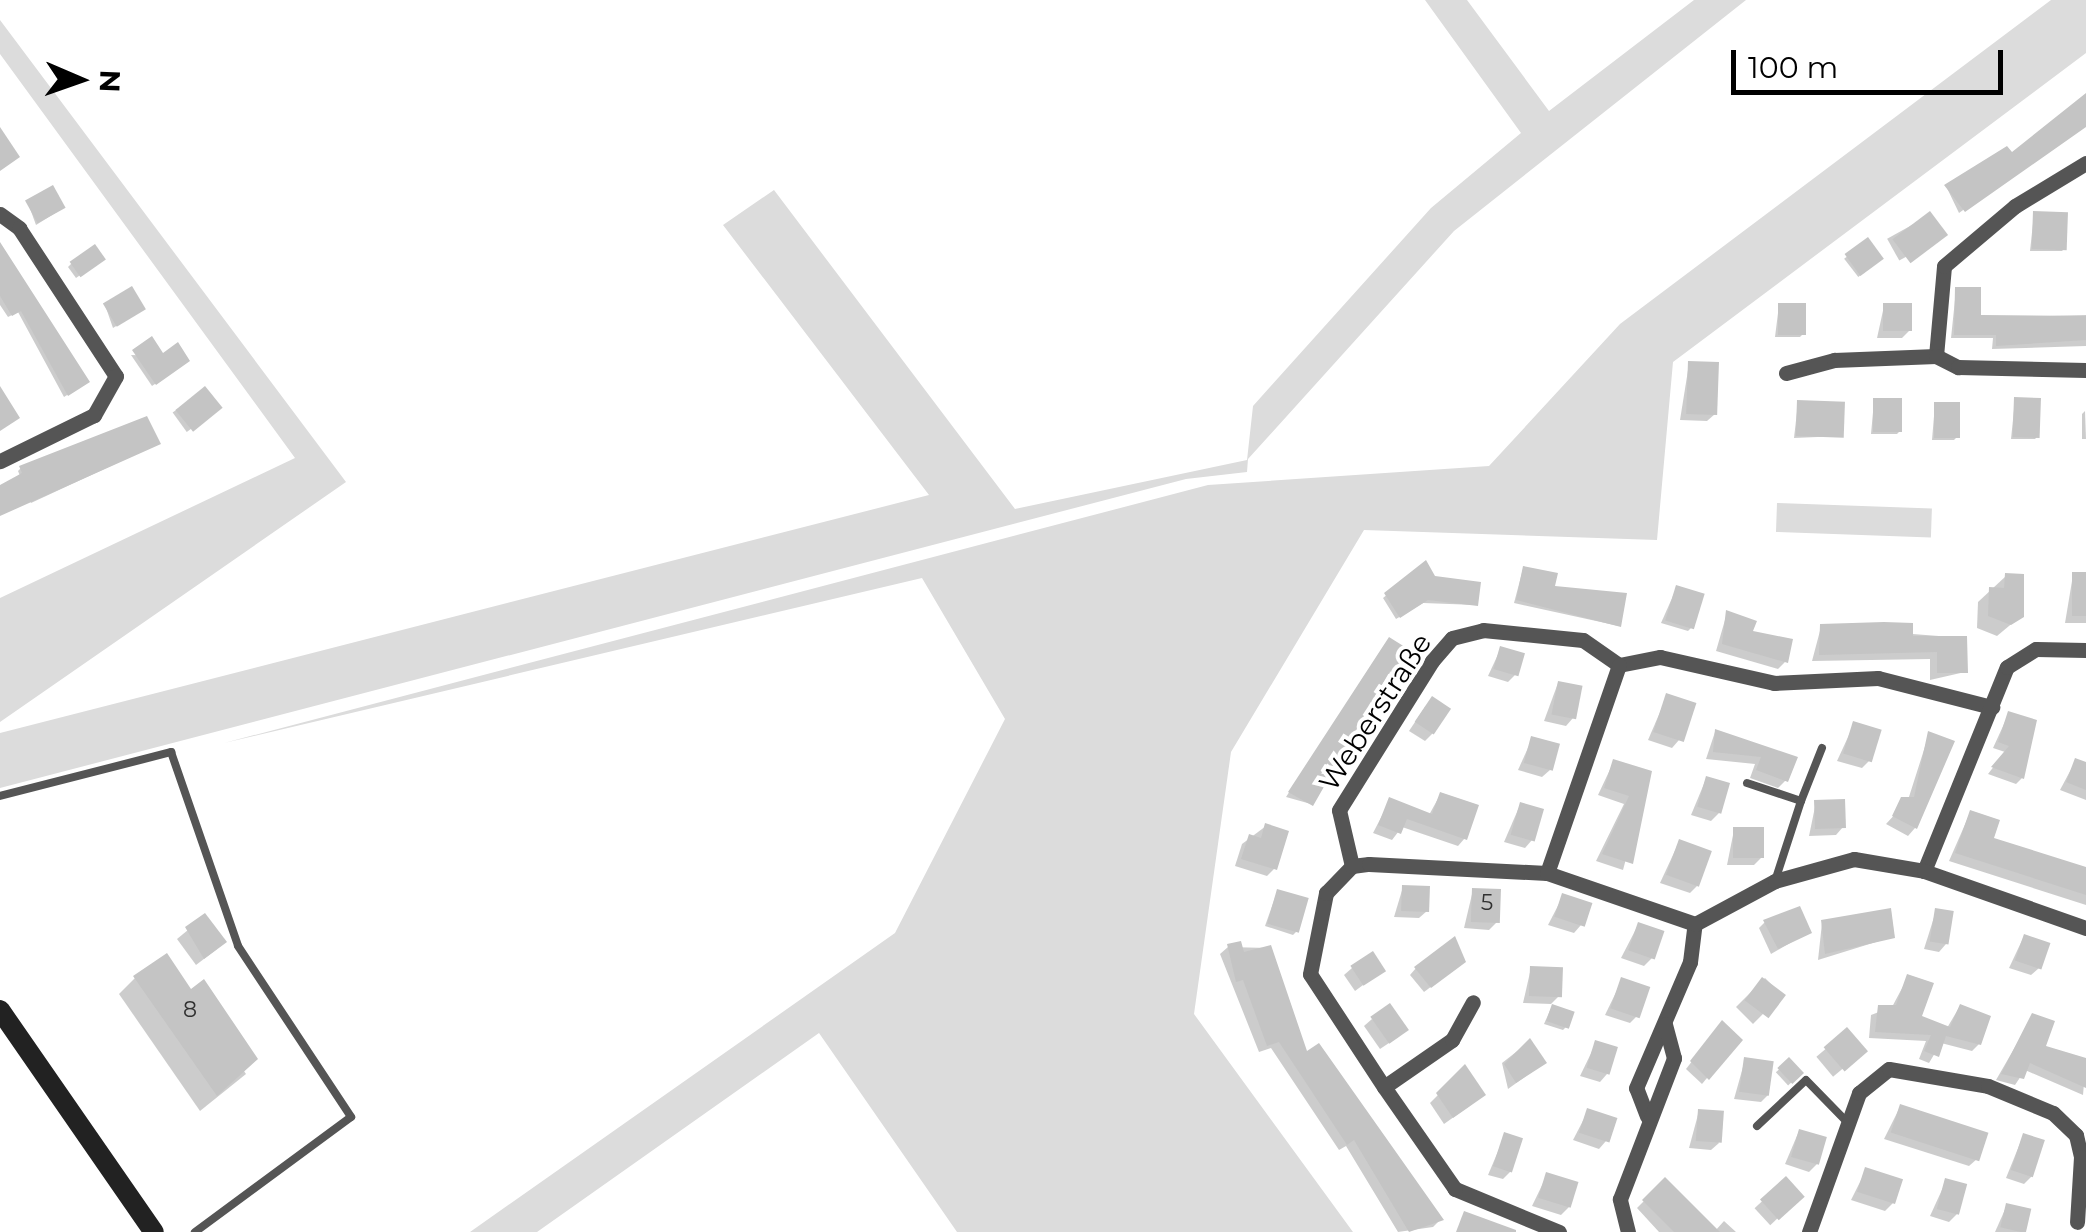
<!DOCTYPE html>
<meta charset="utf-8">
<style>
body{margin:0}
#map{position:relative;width:2086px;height:1232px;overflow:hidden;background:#fff;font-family:Montserrat,sans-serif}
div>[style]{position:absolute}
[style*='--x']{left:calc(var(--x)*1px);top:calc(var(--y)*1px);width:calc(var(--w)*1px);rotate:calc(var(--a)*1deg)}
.green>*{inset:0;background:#dcdcdc;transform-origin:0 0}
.shadow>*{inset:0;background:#0003;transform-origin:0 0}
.building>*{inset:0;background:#c4c4c4;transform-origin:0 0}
.lane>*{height:8px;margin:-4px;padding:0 4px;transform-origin:4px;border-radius:4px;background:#555}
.street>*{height:15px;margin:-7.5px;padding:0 7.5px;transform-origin:7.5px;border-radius:7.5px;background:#555}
.secondary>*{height:20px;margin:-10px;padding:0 10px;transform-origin:10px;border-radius:10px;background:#222}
span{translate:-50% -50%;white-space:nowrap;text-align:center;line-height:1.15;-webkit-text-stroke:8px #fff;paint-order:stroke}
.number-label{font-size:22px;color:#313131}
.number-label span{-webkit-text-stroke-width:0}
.street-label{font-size:28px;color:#000}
.north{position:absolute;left:30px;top:30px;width:100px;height:100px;-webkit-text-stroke:8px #fff;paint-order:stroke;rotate:92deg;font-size:28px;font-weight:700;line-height:40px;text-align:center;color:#000}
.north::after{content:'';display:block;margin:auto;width:35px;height:45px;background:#000;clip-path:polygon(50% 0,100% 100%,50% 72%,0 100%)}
.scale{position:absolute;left:1731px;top:50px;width:272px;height:45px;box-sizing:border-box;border:5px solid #000;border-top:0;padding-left:12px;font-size:30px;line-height:35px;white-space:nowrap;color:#000;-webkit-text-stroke:8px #fff;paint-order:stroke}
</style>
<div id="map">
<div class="green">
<div style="clip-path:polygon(1425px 0,1467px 0,1549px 111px,1694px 0,1746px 0,1454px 231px,1248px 459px,1247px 472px,1186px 479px,0 788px,0 733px,929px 495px,723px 225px,774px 190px,1015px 509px,1247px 460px,1253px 406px,1431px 208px,1521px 133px)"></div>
<div style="clip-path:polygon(2051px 0,2086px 0,2086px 53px,1673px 362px,1657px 540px,1364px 530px,1231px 752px,1194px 1014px,1353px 1232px,957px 1232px,819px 1033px,537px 1232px,470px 1232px,895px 933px,1005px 719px,922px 578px,224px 743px,1208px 485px,1489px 466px,1620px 324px)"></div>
<div style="clip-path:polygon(0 20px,346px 482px,0 722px,0 598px,295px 458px,0 54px)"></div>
<div style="left:1777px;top:503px;width:155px;height:29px;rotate:2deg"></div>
</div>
<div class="shadow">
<div style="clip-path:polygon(2086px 95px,2086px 121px,1959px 213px,1946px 186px,2011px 156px)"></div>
<div style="clip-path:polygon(28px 203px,60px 210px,36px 225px)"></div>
<div style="clip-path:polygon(2034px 214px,2065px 248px,2062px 251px,2030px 251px)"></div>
<div style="left:1930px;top:215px;width:25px;height:49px;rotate:61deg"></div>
<div style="left:1867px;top:241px;width:23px;height:29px;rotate:52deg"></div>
<div style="clip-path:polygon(0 247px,84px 384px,64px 397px,18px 312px,8px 317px,0 305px)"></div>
<div style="clip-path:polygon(99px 262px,76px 278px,68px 267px,71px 264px)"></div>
<div style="clip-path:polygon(1956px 290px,1979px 318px,2086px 315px,2086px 346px,1992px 349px,1993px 338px,1951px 338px)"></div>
<div style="clip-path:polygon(105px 305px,139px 312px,113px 328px)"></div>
<div style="clip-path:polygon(1779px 305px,1803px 334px,1800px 337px,1775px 337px)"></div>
<div style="clip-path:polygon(1884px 306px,1910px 330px,1902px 338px,1877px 338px)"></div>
<div style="clip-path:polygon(131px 355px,162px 356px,184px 364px,152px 386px)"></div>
<div style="clip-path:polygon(1689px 364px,1715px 414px,1707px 421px,1680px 420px)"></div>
<div style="left:205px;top:389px;width:24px;height:40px;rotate:54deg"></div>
<div style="clip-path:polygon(2015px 400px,2038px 436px,2035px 439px,2011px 439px)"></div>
<div style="clip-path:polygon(1874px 401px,1900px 431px,1897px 434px,1871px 434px)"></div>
<div style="clip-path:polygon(1798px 403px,1841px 436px,1794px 438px)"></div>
<div style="clip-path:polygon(1935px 404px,1957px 437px,1954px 440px,1932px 440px)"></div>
<div style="clip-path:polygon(2085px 411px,2086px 439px,2082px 439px,2082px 414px)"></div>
<div style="clip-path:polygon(158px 444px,31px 503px,18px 471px,21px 468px)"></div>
<div style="clip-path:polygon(1425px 563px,1433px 579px,1476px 605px,1423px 603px,1396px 619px,1383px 598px)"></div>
<div style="clip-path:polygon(1523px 569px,1619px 626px,1514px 603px)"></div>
<div style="clip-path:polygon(2073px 575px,2086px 575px,2086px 623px,2065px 623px)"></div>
<div style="clip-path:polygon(2006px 576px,2021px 616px,1997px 636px,1977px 628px,1978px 602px)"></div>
<div style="clip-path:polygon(1677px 587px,1691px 628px,1688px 631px,1661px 623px)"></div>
<div style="clip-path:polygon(1727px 613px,1749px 633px,1785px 662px,1778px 669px,1716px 651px)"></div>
<div style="clip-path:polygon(1821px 627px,1965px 638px,1965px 672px,1930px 680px,1930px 659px,1812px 661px)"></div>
<div style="clip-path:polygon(1385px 644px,1396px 674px,1386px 674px,1311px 804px,1286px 797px)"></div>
<div style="clip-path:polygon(1501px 648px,1516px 674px,1508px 682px,1488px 676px)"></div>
<div style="clip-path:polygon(1558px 683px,1573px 718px,1566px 726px,1544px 721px)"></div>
<div style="clip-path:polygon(1667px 696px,1679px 740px,1672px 748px,1648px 740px)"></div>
<div style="clip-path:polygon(1425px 707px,1433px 733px,1425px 741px,1409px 731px)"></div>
<div style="clip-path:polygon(2009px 713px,2022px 778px,2016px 784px,1988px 774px,2005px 752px,1993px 748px)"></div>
<div style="clip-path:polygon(1854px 724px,1869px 761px,1862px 768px,1837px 761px)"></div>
<div style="clip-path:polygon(1715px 732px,1794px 758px,1785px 781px,1778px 788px,1750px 778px,1755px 764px,1706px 759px)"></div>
<div style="clip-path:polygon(1929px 734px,1915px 828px,1908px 836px,1886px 824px,1908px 800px)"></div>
<div style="clip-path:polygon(1532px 739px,1550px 770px,1542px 777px,1518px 770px)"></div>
<div style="clip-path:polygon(2076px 760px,2086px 765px,2086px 800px,2060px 790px)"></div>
<div style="clip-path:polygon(1614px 761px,1649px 773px,1623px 870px,1596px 861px,1624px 804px,1598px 795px)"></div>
<div style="clip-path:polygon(1706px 779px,1719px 813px,1711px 821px,1691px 815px)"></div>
<div style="clip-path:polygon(1440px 795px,1465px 838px,1458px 846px,1402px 827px,1392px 840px,1373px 833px,1390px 800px,1429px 815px)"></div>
<div style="clip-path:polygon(1816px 802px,1843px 827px,1836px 835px,1809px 836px)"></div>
<div style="clip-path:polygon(1520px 805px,1532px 840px,1525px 848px,1504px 842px)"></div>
<div style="clip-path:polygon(1970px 813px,1991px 839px,2086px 870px,2086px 905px,1949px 861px)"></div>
<div style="clip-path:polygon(1266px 826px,1275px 868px,1267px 876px,1235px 866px,1242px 844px)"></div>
<div style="clip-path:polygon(1734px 830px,1762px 857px,1754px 865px,1727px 865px)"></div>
<div style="clip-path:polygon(1679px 842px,1697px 886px,1690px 893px,1660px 883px)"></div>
<div style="clip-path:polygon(1403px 887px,1427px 911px,1419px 918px,1394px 917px)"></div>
<div style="clip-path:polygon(1473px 890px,1497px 922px,1489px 930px,1464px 928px)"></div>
<div style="clip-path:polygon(1277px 892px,1296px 932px,1293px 935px,1265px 926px)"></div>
<div style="clip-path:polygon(1563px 896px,1581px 925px,1574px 933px,1548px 925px)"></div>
<div style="clip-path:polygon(1936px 911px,1946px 944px,1939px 952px,1924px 949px)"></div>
<div style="clip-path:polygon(205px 916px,217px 949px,196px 965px,177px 939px)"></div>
<div style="clip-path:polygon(1765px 922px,1809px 932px,1771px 954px,1759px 928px)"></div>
<div style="clip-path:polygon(1822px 923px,1892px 937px,1818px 960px)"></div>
<div style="clip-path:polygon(1638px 925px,1652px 958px,1644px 966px,1621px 958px)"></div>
<div style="clip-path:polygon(2024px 936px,2039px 968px,2031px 975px,2009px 968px)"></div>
<div style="clip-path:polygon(1228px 947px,1269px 948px,1306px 1055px,1440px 1220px,1433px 1227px,1398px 1232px,1346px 1146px,1339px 1150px,1271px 1048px,1259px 1052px,1220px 954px)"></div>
<div style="clip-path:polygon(1352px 968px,1382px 971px,1355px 991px,1344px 975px)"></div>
<div style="clip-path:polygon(1416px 968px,1456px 968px,1424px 992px,1410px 975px)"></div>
<div style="clip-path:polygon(1531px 968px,1559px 996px,1551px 1004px,1523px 1003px)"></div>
<div style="clip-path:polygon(1908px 977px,1919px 1017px,1947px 1028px,1960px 1006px,1979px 1044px,1972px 1051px,1941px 1043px,1929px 1063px,1919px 1059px,1926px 1041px,1869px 1038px,1871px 1015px,1892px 1007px)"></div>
<div style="clip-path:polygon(135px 978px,190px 992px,246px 1074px,200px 1111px,119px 994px)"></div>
<div style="left:1765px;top:978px;width:24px;height:41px;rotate:45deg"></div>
<div style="clip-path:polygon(1622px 980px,1637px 1016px,1630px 1023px,1605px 1015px)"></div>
<div style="clip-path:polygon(1552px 1006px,1566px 1027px,1563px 1030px,1544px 1024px)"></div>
<div style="clip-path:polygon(2033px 1016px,2043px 1048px,2086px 1061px,2083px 1095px,2025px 1070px,2015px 1085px,1996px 1080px)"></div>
<div style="clip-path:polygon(1372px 1019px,1398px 1037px,1380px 1049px,1364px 1026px)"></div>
<div style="clip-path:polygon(1717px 1029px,1707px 1078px,1702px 1084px,1686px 1069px)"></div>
<div style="left:1847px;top:1031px;width:26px;height:40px;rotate:50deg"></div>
<div style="clip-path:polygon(1530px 1041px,1544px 1063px,1508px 1089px,1502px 1063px)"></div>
<div style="clip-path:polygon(1596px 1043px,1607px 1074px,1600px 1082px,1580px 1076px)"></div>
<div style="clip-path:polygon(1745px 1060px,1768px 1095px,1761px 1102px,1734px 1099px)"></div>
<div style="left:1789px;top:1060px;width:18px;height:18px;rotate:47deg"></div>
<div style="clip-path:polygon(1465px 1068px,1475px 1102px,1444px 1124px,1430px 1103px)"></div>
<div style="clip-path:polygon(1900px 1107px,1977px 1159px,1969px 1166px,1884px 1139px)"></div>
<div style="clip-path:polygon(1588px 1111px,1606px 1141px,1599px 1149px,1573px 1140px)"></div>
<div style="clip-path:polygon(1699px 1111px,1719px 1143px,1711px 1150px,1689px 1148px)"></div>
<div style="clip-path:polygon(1799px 1131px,1817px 1164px,1809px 1172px,1785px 1164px)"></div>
<div style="clip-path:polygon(1505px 1135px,1511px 1171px,1503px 1179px,1488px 1175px)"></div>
<div style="clip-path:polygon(2023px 1136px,2032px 1176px,2024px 1184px,2006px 1178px)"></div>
<div style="clip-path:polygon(1866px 1170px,1893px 1203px,1885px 1211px,1851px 1200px)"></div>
<div style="clip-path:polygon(1547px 1175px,1569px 1207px,1561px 1215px,1532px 1206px)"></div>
<div style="left:1786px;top:1179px;width:23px;height:43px;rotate:47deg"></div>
<div style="clip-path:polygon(1665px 1180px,1715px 1231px,1724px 1221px,1736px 1232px,1659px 1232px,1637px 1208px)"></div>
<div style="clip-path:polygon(1946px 1181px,1957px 1214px,1949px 1222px,1930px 1216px)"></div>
<div style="clip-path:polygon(2007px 1205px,2028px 1211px,2022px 1232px,1995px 1232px)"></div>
</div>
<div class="building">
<div style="clip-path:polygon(2086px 93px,2086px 127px,1965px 212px,1944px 185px,2007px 146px,2012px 152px)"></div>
<div style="clip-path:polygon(0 127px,20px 157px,0 171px)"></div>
<div style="left:53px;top:185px;width:26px;height:32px;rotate:61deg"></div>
<div style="left:1930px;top:211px;width:30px;height:47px;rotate:53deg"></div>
<div style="left:2033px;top:211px;width:35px;height:38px;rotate:2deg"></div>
<div style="left:1868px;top:237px;width:27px;height:29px;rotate:54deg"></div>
<div style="clip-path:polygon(0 242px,90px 382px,68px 396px,21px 311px,12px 316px,0 296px)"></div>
<div style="left:95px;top:244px;width:19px;height:31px;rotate:55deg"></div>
<div style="left:132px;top:286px;width:27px;height:34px;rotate:59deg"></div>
<div style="clip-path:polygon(1955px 287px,1981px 287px,1981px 315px,2086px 316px,2086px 340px,1996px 346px,1996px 335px,1954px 335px)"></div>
<div style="left:1778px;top:303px;width:28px;height:32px"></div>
<div style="left:1883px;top:303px;width:29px;height:28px"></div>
<div style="clip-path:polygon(152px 336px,163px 353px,178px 342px,190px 361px,156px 385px,132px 350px)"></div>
<div style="left:1688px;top:361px;width:31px;height:53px;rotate:2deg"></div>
<div style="clip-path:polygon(0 386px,20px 418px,0 431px)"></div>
<div style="left:205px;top:386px;width:28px;height:38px;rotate:51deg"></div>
<div style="left:2014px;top:397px;width:27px;height:40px;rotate:2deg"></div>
<div style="left:1873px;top:398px;width:29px;height:34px"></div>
<div style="left:1797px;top:400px;width:48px;height:36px;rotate:2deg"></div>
<div style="left:1934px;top:402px;width:26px;height:36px"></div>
<div style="clip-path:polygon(147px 416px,161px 444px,0 516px,0 485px,22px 473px,19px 466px)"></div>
<div style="clip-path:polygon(1426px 560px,1435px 576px,1481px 582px,1478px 606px,1428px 600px,1400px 618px,1384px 593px)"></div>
<div style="clip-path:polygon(1523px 566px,1558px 573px,1555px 586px,1627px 593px,1621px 627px,1516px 600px)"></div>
<div style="left:2072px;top:572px;width:14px;height:44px"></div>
<div style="clip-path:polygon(2005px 573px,2024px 574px,2024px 617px,2011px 625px,1988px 616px,1989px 587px,2004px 588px)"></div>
<div style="left:1676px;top:585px;width:30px;height:37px;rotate:17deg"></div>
<div style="clip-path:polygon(1726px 610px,1757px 621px,1753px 631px,1793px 639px,1788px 663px,1722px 644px)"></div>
<div style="clip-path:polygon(1884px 622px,1913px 623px,1913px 636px,1967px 636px,1968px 673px,1937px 673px,1937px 652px,1819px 655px,1820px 624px)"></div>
<div style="clip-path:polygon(1389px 637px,1413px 652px,1398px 676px,1390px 671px,1313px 806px,1288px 792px)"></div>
<div style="left:1500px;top:646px;width:26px;height:24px;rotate:16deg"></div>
<div style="left:1558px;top:681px;width:25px;height:34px;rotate:11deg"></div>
<div style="left:1666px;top:693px;width:32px;height:41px;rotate:18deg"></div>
<div style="left:1432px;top:696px;width:23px;height:31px;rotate:34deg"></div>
<div style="clip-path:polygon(2008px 711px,2037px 720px,2024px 779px,1991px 767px,2009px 746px,1998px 742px)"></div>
<div style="left:1853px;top:721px;width:30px;height:34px;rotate:17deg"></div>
<div style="clip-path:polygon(1715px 729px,1798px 757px,1788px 782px,1756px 770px,1761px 757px,1713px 752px)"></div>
<div style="clip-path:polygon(1928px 731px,1955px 741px,1917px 829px,1892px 816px,1901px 797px,1914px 797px)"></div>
<div style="left:1531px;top:736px;width:30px;height:28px;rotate:15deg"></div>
<div style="clip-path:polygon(2075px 758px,2086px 762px,2086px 790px,2066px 782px)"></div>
<div style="clip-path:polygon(1613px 759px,1652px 771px,1633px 864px,1602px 854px,1629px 796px,1604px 788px)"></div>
<div style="left:1706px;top:776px;width:25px;height:32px;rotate:16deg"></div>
<div style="clip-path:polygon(1440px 792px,1479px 805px,1467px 840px,1407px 819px,1401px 834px,1378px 825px,1389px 797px,1432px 814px)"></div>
<div style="left:1845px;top:799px;width:29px;height:31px;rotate:88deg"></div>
<div style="left:1520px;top:802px;width:25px;height:34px;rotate:16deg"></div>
<div style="clip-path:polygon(1970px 810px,2000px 820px,1994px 838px,2086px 867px,2086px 895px,1955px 853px)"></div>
<div style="clip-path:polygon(1265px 823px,1289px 831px,1277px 870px,1241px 859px,1249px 834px,1261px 838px)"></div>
<div style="left:1733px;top:827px;width:31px;height:31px"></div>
<div style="left:1679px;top:839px;width:35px;height:38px;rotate:20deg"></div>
<div style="left:1402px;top:885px;width:28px;height:26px;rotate:2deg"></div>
<div style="left:1472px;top:888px;width:29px;height:34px;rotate:2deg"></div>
<div style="left:1277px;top:889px;width:33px;height:36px;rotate:16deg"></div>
<div style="left:1562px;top:893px;width:32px;height:25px;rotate:18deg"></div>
<div style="clip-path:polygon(1800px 906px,1812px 933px,1778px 949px,1763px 920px)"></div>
<div style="clip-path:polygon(1891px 908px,1895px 938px,1825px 954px,1821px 920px)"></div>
<div style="left:1935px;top:908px;width:19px;height:34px;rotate:9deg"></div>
<div style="clip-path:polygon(205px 913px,227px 942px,204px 959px,185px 927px)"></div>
<div style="left:1638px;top:922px;width:28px;height:30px;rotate:19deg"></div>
<div style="left:2024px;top:934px;width:28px;height:28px;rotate:19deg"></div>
<div style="clip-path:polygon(1455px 936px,1466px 962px,1431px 988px,1414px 967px)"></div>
<div style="clip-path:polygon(1241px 941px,1244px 952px,1271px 945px,1307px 1051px,1319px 1043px,1444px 1220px,1409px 1232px,1354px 1140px,1347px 1145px,1279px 1042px,1267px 1046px,1243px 980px,1236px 982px,1227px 944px)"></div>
<div style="left:1373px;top:951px;width:24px;height:27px;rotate:57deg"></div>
<div style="clip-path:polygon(167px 953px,191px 989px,204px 979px,258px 1059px,217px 1096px,133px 976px)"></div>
<div style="left:1530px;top:966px;width:33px;height:30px;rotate:2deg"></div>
<div style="clip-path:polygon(1907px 974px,1934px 983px,1922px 1016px,1950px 1027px,1960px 1004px,1991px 1016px,1981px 1045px,1946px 1036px,1939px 1057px,1924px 1051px,1931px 1035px,1875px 1032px,1878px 1005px,1896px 1005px)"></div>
<div style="left:1621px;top:977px;width:31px;height:33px;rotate:19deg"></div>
<div style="left:1762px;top:977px;width:30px;height:29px;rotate:37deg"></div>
<div style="left:1390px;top:1003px;width:33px;height:24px;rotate:55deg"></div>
<div style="left:1552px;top:1004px;width:24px;height:18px;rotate:19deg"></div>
<div style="clip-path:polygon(2032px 1013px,2055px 1021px,2046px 1046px,2086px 1058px,2086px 1088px,2030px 1063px,2024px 1079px,2001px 1074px)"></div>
<div style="clip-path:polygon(1722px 1020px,1743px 1040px,1709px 1080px,1690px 1061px)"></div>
<div style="left:1847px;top:1027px;width:32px;height:31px;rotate:49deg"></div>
<div style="clip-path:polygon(1530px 1038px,1547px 1063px,1516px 1083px,1504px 1064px)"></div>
<div style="left:1595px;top:1040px;width:24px;height:29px;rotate:17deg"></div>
<div style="left:1744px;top:1057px;width:30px;height:35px;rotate:8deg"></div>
<div style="left:1789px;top:1057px;width:22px;height:16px;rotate:47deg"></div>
<div style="clip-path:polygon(1465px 1064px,1486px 1095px,1453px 1118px,1436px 1093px)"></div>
<div style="left:1900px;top:1104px;width:93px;height:30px;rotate:18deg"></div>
<div style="left:1587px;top:1108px;width:32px;height:26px;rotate:18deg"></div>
<div style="left:1698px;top:1109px;width:26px;height:32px;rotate:4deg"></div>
<div style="left:1799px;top:1129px;width:29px;height:29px;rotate:16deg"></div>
<div style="left:1504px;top:1132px;width:20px;height:36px;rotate:18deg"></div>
<div style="left:2023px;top:1133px;width:23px;height:39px;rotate:18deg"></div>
<div style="left:1865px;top:1167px;width:40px;height:26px;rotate:18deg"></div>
<div style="left:1546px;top:1172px;width:34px;height:27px;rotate:17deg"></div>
<div style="left:1786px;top:1176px;width:28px;height:35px;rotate:48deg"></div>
<div style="clip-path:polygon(1665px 1177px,1720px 1232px,1674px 1232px,1642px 1200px)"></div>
<div style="left:1945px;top:1178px;width:23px;height:32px;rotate:15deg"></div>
<div style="left:2006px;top:1203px;width:26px;height:25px;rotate:13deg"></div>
<div style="clip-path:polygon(1464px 1211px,1516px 1230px,1516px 1232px,1456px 1232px)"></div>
</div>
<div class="lane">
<div style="--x:1747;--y:783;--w:57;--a:18.4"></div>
<div style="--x:1801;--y:801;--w:84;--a:108"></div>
<div style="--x:0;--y:796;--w:177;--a:-14.4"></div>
<div style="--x:171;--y:752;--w:205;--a:70.9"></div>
<div style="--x:238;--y:946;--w:205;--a:56.5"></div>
<div style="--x:351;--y:1117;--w:194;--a:143.6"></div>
<div style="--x:1801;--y:801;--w:57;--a:-68.4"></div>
<div style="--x:1757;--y:1126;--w:67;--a:-43.2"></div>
<div style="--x:1806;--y:1080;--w:57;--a:45.7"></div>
</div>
<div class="street">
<div style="--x:0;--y:214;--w:24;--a:36"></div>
<div style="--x:19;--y:228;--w:177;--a:56.8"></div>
<div style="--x:116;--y:376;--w:45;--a:119.4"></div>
<div style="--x:94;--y:415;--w:105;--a:153.9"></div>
<div style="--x:1936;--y:356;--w:90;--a:-84.9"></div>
<div style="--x:1944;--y:266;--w:93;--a:-40.2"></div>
<div style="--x:2015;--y:206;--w:83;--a:-31.2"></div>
<div style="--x:1786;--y:373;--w:50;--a:-15.2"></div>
<div style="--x:1834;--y:360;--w:102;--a:-2.2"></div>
<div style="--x:1936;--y:356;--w:25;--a:27"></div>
<div style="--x:1958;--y:367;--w:128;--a:1.3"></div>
<div style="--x:1352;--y:866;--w:57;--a:-103.1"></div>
<div style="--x:1339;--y:810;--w:176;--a:-58"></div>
<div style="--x:1432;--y:661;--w:30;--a:-49"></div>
<div style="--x:1452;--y:638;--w:32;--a:-14"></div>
<div style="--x:1483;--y:630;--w:100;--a:5.7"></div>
<div style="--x:1583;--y:640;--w:44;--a:34.8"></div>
<div style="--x:1619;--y:665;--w:42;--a:-11"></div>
<div style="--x:1660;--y:657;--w:117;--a:12.8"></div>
<div style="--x:1774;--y:683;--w:104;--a:-2.8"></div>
<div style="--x:1878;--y:678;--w:118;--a:14.3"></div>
<div style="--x:1924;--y:871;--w:220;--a:-67.9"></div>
<div style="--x:2007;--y:667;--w:34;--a:-32"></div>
<div style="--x:2036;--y:649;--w:50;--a:1.1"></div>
<div style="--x:1547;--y:873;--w:220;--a:-70.9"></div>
<div style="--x:1695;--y:924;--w:91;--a:-28.3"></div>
<div style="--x:1775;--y:881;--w:82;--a:-15.6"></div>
<div style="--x:1854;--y:859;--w:71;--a:9.7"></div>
<div style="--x:1924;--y:871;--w:172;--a:19.4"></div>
<div style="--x:1384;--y:1087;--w:83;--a:-34.7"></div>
<div style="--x:1452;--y:1040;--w:43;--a:-61.1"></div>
<div style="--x:1647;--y:1116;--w:30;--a:-111"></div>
<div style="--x:1636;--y:1088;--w:137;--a:-66.8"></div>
<div style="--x:1690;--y:962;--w:38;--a:-83"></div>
<div style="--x:1559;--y:1232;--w:113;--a:-157.5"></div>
<div style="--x:1455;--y:1189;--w:124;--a:-124.8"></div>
<div style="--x:1384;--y:1087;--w:135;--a:-123.2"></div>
<div style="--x:1310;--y:974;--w:83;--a:-78.8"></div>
<div style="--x:1326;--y:893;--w:37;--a:-46"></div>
<div style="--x:1352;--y:866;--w:17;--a:-7"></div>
<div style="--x:1369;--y:864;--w:178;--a:2.9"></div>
<div style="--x:1547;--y:873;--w:157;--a:19"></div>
<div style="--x:1628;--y:1232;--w:34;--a:-104"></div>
<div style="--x:1620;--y:1199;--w:151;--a:-69"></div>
<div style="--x:1674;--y:1058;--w:35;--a:-105"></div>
<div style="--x:1809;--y:1232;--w:148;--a:-70.2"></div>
<div style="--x:1859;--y:1093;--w:38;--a:-39"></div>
<div style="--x:1889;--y:1069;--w:100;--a:9.7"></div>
<div style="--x:1988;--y:1086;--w:70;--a:22.6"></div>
<div style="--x:2053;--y:1113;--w:32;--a:44"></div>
<div style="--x:2076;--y:1135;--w:23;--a:77"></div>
<div style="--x:2081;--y:1157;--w:65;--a:93.5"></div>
</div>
<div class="secondary">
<div style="--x:0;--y:1010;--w:270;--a:55.3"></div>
</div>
<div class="number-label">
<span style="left:1487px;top:903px">5</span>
<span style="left:190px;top:1010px">8</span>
</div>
<div class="street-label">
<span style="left:1375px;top:712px;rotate:-57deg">Weberstraße</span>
</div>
<div class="north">N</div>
<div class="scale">100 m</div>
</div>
